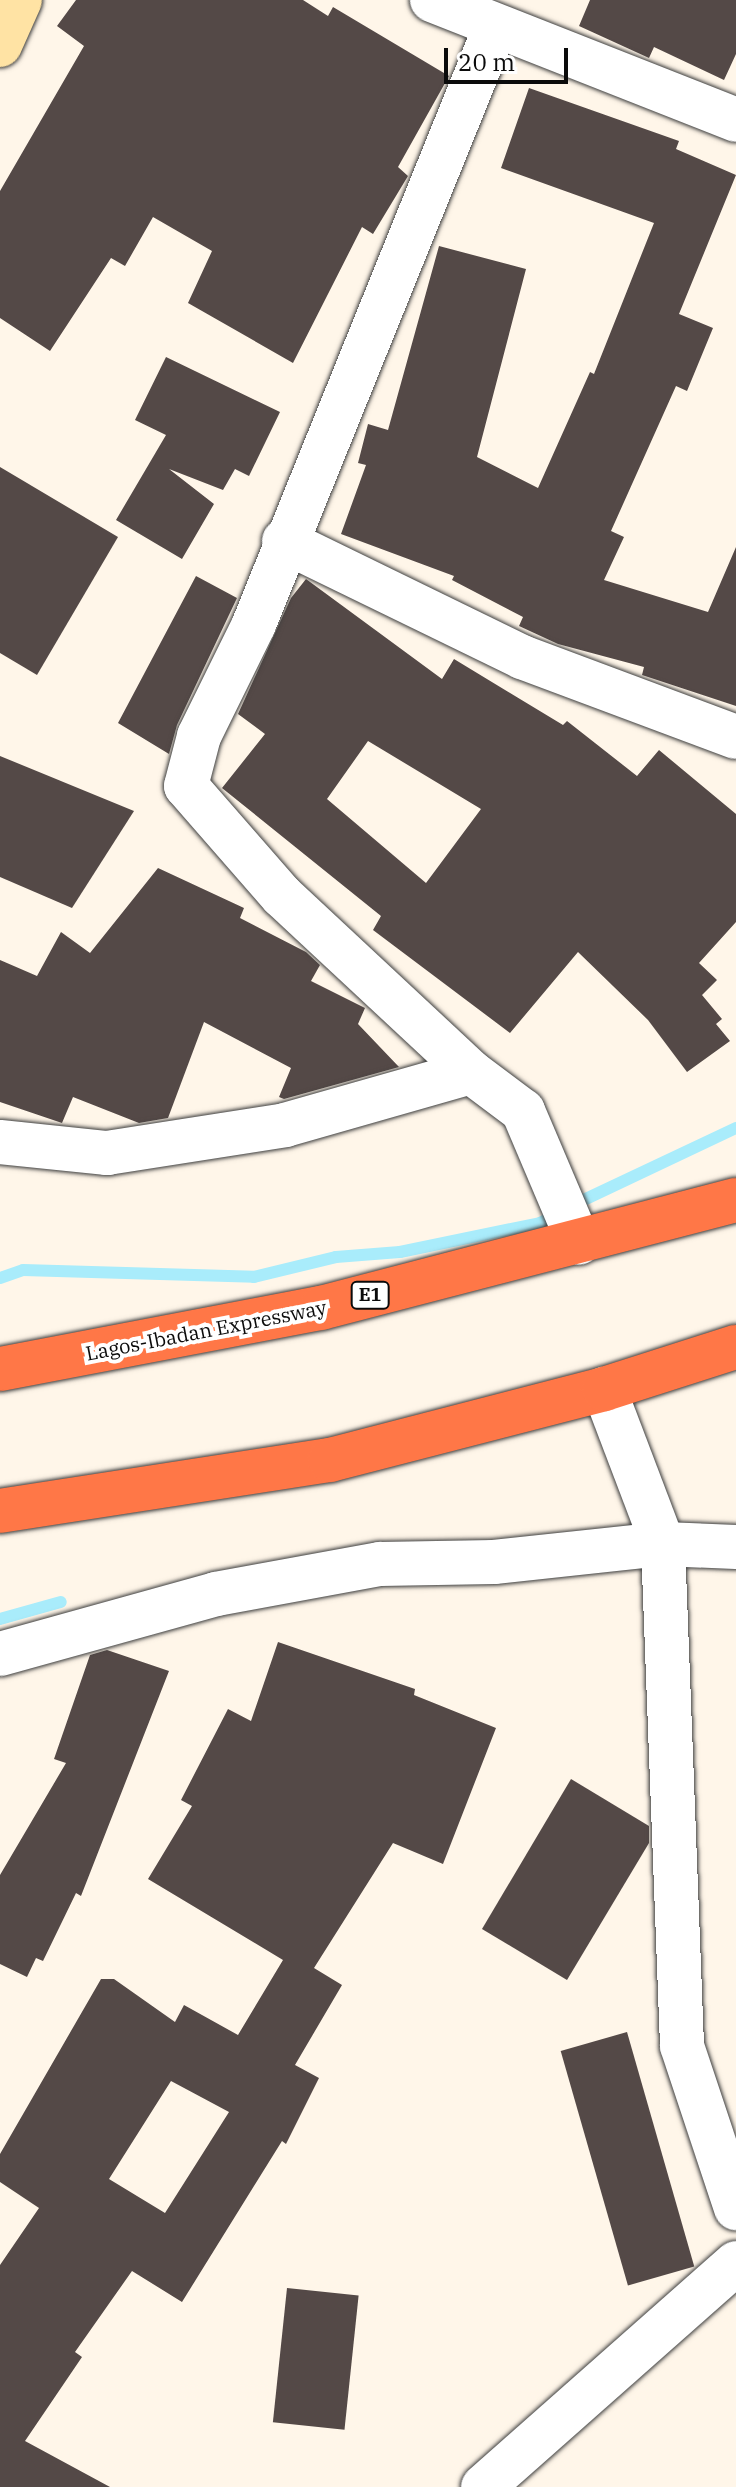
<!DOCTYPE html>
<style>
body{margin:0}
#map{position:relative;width:736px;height:2487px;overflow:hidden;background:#fff6e9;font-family:"IBM Plex Serif",serif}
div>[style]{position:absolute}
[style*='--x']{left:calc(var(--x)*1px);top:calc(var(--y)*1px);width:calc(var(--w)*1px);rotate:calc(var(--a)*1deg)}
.stream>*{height:12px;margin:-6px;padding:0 6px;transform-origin:6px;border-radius:6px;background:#a9ecfb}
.building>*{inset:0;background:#544947;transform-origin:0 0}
.roads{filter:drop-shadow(0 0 2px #3e3e3e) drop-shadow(0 0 2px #3e3e3e)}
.street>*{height:44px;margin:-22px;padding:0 22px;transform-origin:22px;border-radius:22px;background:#fff}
.secondary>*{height:44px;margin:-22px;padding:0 22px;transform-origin:22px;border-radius:22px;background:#ffe3a4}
.highway>*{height:44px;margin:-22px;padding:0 22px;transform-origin:22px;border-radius:22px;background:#ff7747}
span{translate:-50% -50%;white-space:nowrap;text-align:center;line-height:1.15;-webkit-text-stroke:8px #fff;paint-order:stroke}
.shield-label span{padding:2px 6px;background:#fff;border:2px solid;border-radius:6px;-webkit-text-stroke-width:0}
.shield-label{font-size:18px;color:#0b0b0b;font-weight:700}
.street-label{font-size:20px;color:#0b0b0b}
.scale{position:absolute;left:444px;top:48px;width:124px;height:36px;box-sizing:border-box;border:4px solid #0b0b0b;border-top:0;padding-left:10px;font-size:24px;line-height:28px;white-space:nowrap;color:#0b0b0b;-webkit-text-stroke:6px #fff;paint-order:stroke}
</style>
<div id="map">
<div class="stream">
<div style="--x:573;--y:1205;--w:180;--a:-25.3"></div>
<div style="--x:0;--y:1278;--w:24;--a:-19"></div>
<div style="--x:23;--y:1270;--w:231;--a:1.7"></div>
<div style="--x:254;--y:1277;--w:84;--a:-13.7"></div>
<div style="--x:336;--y:1257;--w:64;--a:-4.5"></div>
<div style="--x:400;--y:1252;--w:143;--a:-11.7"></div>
<div style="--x:540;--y:1223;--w:19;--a:-28"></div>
<div style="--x:0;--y:1619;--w:63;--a:-15.6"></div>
</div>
<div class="building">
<div style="clip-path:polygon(76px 0,303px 0,328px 16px,333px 7px,449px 76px,398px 167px,408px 176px,373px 234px,362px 227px,293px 363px,188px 303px,212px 251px,153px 217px,125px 266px,111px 258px,50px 351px,0 318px,0 191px,84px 46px,57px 26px)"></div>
<div style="clip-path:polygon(590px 0,736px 0,736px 54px,724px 80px,654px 47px,649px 58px,579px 26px)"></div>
<div style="clip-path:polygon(529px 88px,679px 141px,676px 149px,736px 175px,679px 314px,713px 328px,687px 391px,676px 386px,611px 531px,624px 537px,604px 580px,708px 612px,736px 547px,736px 706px,642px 675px,644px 667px,558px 644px,519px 626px,523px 617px,452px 580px,454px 576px,341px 534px,366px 465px,358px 463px,368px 424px,388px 430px,439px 246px,526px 269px,477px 457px,538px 488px,590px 372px,594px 374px,654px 223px,501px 168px)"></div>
<div style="clip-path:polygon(166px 357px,280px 412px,249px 476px,235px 469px,223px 490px,169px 469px,214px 504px,182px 559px,116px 520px,166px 435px,135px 420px)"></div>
<div style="clip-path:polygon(0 467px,118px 537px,37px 675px,0 653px)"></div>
<div style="clip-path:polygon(196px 576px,237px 598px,177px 725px,169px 754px,118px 723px)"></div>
<div style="clip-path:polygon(evenodd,306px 579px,442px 679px,454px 659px,563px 725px,567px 721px,637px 776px,659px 750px,736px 814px,736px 922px,699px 963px,717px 980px,702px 995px,722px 1019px,716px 1024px,730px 1041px,687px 1072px,648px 1020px,578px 952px,510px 1033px,373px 930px,381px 916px,222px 788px,265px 734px,238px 714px,291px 598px,306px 579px,368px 741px,481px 809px,426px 883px,327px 799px,368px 741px)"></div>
<div style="clip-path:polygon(0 756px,134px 811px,72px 908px,0 877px)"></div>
<div style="clip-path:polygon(158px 868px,244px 908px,240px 918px,306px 952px,320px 965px,311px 981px,365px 1008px,358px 1024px,399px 1067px,284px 1099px,279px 1097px,291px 1068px,204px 1022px,168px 1118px,139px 1123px,73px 1097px,62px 1123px,0 1102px,0 960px,37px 976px,61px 932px,90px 953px)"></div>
<div style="clip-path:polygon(evenodd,278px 1642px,415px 1689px,414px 1695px,496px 1728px,443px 1864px,393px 1843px,314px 1968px,342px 1985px,295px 2065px,319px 2078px,286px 2144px,282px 2141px,182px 2302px,132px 2271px,75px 2352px,82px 2357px,25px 2441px,110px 2487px,0 2487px,0 2265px,39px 2208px,0 2182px,0 2154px,101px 1979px,114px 1979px,175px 2022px,184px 2005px,238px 2035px,283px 1960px,148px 1879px,192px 1806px,181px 1800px,228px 1709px,251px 1721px,278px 1642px,171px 2081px,229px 2112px,165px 2213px,109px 2179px,171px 2081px)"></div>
<div style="clip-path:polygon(107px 1650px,169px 1671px,81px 1896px,76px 1893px,43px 1961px,36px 1958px,27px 1977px,0 1964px,0 1875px,66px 1763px,54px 1759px,90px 1655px)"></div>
<div style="clip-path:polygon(571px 1779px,649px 1826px,649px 1843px,567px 1980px,482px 1929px)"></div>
<div style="left:627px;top:2032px;width:244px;height:69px;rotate:74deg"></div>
<div style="left:287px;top:2288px;width:72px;height:135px;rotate:6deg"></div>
</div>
<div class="roads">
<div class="street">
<div style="--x:432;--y:0;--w:327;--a:21.5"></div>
<div style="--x:284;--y:541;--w:265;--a:26"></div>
<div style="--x:522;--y:657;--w:228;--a:20.5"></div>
<div style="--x:471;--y:1072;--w:258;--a:-137"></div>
<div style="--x:282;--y:896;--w:146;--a:-131.1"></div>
<div style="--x:186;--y:786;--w:52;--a:-75.4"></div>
<div style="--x:199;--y:736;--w:125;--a:-63.8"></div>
<div style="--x:254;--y:624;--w:643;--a:-67.98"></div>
<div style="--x:0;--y:1142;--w:108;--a:5.9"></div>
<div style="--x:107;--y:1153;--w:180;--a:-8.9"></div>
<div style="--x:285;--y:1125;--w:193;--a:-15.9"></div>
<div style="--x:471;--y:1072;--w:65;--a:36.9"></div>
<div style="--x:523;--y:1111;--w:143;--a:67"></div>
<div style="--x:604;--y:1389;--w:166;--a:69.2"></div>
<div style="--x:663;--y:1544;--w:502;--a:87.83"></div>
<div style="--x:682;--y:2046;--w:171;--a:71.6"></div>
<div style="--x:0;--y:1654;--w:224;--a:-15.5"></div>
<div style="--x:216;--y:1594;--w:167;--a:-10.4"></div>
<div style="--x:380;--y:1564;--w:114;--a:-1"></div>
<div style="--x:494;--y:1562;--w:170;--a:-6.1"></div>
<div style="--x:663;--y:1544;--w:73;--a:2.4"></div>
<div style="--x:483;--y:2487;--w:338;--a:-41.5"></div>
</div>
<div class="secondary">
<div style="--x:0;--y:45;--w:49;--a:-66"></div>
</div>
<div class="highway">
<div style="--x:0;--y:1369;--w:327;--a:-10.8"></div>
<div style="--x:321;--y:1308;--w:429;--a:-14.6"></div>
<div style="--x:0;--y:1511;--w:334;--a:-8.8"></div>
<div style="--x:330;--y:1460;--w:283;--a:-14.5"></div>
<div style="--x:604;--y:1389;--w:139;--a:-17.7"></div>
</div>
</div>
<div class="shield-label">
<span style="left:370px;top:1295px">E1</span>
</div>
<div class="street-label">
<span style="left:206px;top:1330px;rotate:-11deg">Lagos-Ibadan Expressway</span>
</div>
<div class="scale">20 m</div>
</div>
